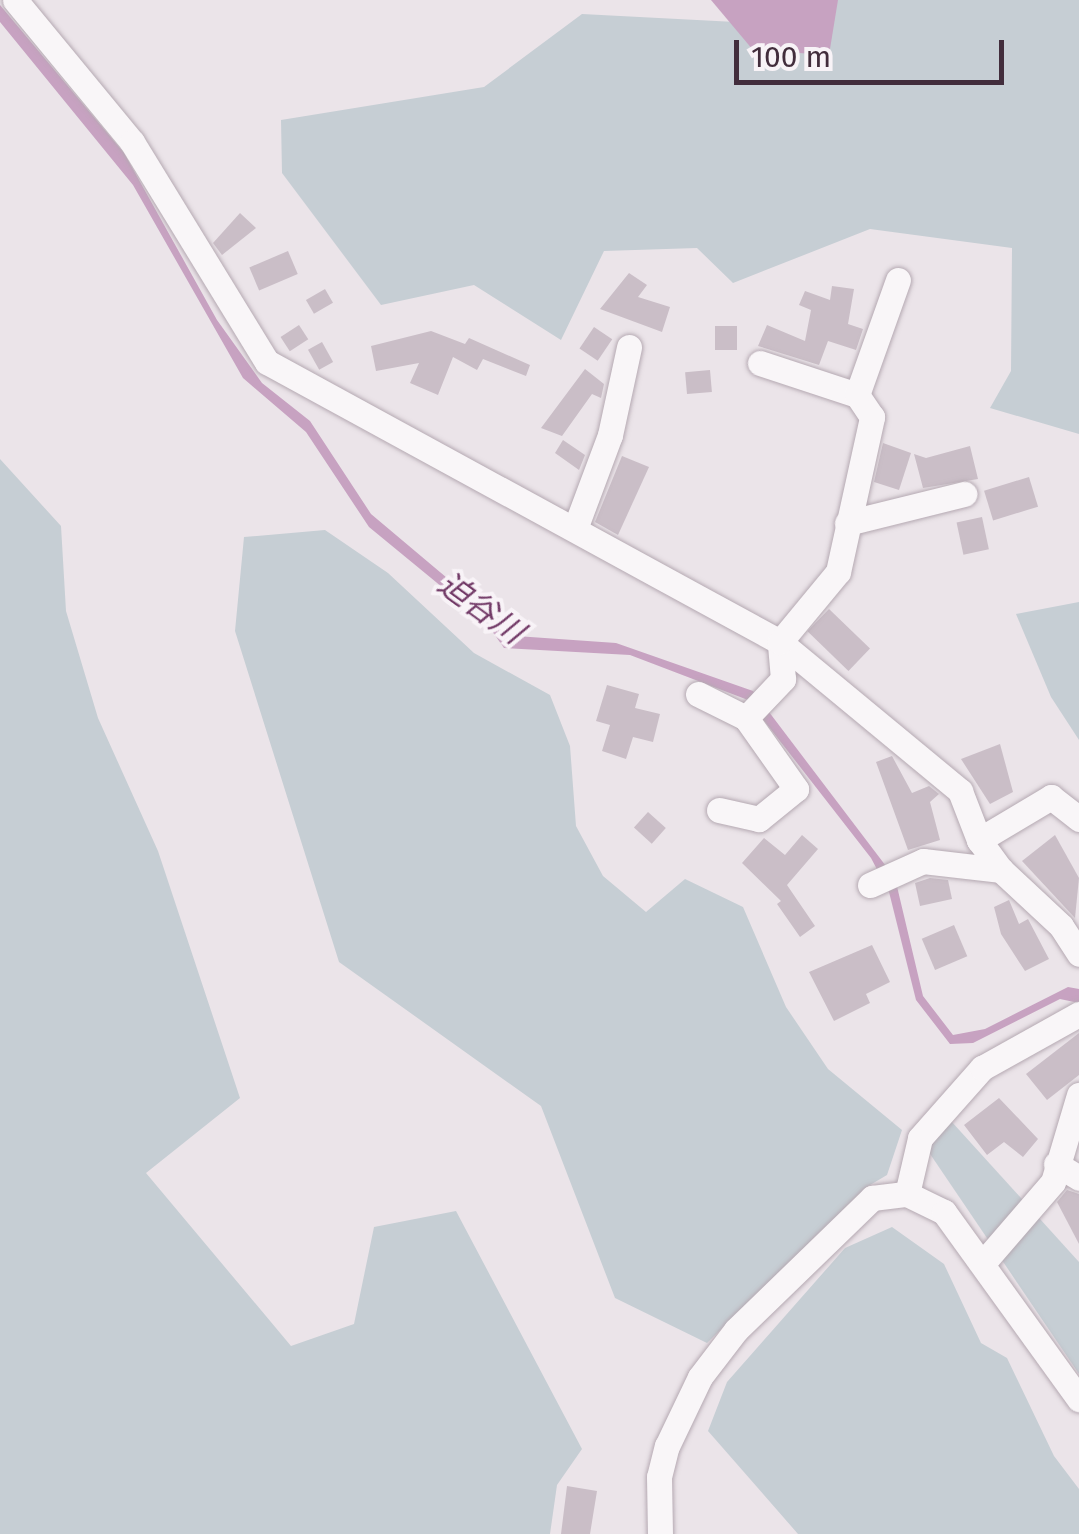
<!DOCTYPE html>
<meta charset="utf-8">
<style>
body{margin:0}
#map{position:relative;width:1079px;height:1534px;overflow:hidden;background:#ebe4e9;font-family:"Fira Sans","Noto Sans JP",sans-serif}
div>[style]{position:absolute}
[style*='--x']{left:calc(var(--x)*1px);top:calc(var(--y)*1px);width:calc(var(--w)*1px);rotate:calc(var(--a)*1deg)}
.green>*{inset:0;background:#c6ced4}
.water>*{inset:0;background:#c7a2c1}
.building>*{inset:0;background:#cabec7;transform-origin:0 0}
.roads{filter:drop-shadow(0 0 2px #b5a9b2) drop-shadow(0 0 2px #b5a9b2)}
.minor>*{height:25px;margin:-12.5px;padding:0 12.5px;transform-origin:12.5px;border-radius:12.5px;background:#f9f6f8}
span{translate:-50% -50%;white-space:nowrap;text-align:center;line-height:1.15;-webkit-text-stroke:8px #f8f3f7;paint-order:stroke}
.water-label{font-size:32px;color:#723a67;font-style:italic}
.scale{position:absolute;left:734px;top:40px;width:270px;height:45px;box-sizing:border-box;border:5px solid #422d3c;border-top:0;padding-left:12px;font-size:30px;line-height:35px;white-space:nowrap;color:#422d3c;-webkit-text-stroke:8px #f8f3f7;paint-order:stroke}
</style>
<div id="map">
<div class="green">
<div style="clip-path:polygon(815px 0,1079px 0,1079px 434px,990px 408px,1011px 371px,1012px 248px,870px 229px,733px 283px,697px 248px,604px 251px,561px 340px,474px 285px,381px 305px,282px 173px,281px 120px,484px 87px,582px 14px,812px 26px)"></div>
<div style="clip-path:polygon(0 459px,61px 526px,66px 611px,98px 718px,158px 851px,240px 1098px,146px 1173px,291px 1346px,354px 1324px,374px 1227px,456px 1211px,582px 1449px,557px 1485px,550px 1534px,0 1534px)"></div>
<div style="clip-path:polygon(325px 530px,388px 573px,474px 653px,550px 695px,570px 746px,576px 826px,603px 876px,646px 912px,685px 879px,743px 907px,786px 1007px,828px 1069px,902px 1130px,887px 1175px,865px 1188px,707px 1343px,615px 1298px,541px 1106px,339px 962px,235px 631px,244px 537px)"></div>
<div style="clip-path:polygon(1079px 602px,1079px 740px,1051px 697px,1016px 614px)"></div>
<div style="clip-path:polygon(951px 1121px,1079px 1262px,1079px 1374px,924px 1145px)"></div>
<div style="clip-path:polygon(892px 1227px,944px 1264px,981px 1343px,1007px 1358px,1054px 1456px,1079px 1489px,1079px 1534px,798px 1534px,708px 1431px,727px 1382px,845px 1248px)"></div>
</div>
<div class="water">
<div style="clip-path:polygon(711px 0,838px 0,829px 55px,753px 50px)"></div>
<div style="clip-path:polygon(0 5px,124px 153px,217px 320px,262px 383px,310px 421px,371px 514px,516px 636px,616px 643px,753px 691px,895px 878px,923px 996px,953px 1035px,985px 1029px,1068px 987px,1079px 989px,1079px 1003px,1060px 999px,973px 1043px,950px 1044px,916px 1000px,889px 892px,871px 858px,748px 700px,630px 655px,504px 648px,487px 624px,369px 527px,306px 432px,243px 378px,133px 185px,0 22px)"></div>
</div>
<div class="building">
<div style="clip-path:polygon(240px 213px,256px 228px,222px 255px,213px 243px)"></div>
<div style="left:288px;top:251px;width:25px;height:42px;rotate:67deg"></div>
<div style="clip-path:polygon(629px 273px,647px 285px,638px 297px,670px 307px,662px 332px,600px 309px)"></div>
<div style="clip-path:polygon(832px 286px,854px 289px,848px 324px,863px 329px,856px 350px,828px 341px,819px 365px,758px 346px,767px 325px,805px 341px,811px 310px,799px 305px,805px 291px,830px 300px)"></div>
<div style="left:325px;top:289px;width:16px;height:22px;rotate:60deg"></div>
<div style="left:299px;top:325px;width:17px;height:22px;rotate:57deg"></div>
<div style="left:715px;top:326px;width:22px;height:24px"></div>
<div style="left:594px;top:327px;width:22px;height:26px;rotate:34deg"></div>
<div style="clip-path:polygon(431px 331px,465px 344px,469px 338px,530px 365px,526px 376px,483px 359px,477px 370px,453px 357px,438px 395px,410px 383px,419px 363px,376px 371px,371px 346px)"></div>
<div style="left:322px;top:342px;width:23px;height:16px;rotate:61deg"></div>
<div style="clip-path:polygon(585px 369px,604px 384px,601px 398px,592px 394px,562px 436px,541px 428px)"></div>
<div style="left:710px;top:370px;width:22px;height:25px;rotate:85deg"></div>
<div style="clip-path:polygon(563px 440px,585px 455px,579px 470px,555px 453px)"></div>
<div style="clip-path:polygon(883px 443px,911px 453px,899px 490px,874px 482px)"></div>
<div style="clip-path:polygon(970px 446px,978px 479px,923px 488px,914px 454px,926px 458px)"></div>
<div style="clip-path:polygon(622px 456px,649px 467px,618px 535px,595px 522px)"></div>
<div style="left:1029px;top:477px;width:31px;height:47px;rotate:73deg"></div>
<div style="left:982px;top:517px;width:33px;height:26px;rotate:78deg"></div>
<div style="left:829px;top:609px;width:57px;height:31px;rotate:44deg"></div>
<div style="clip-path:polygon(607px 685px,639px 694px,635px 708px,660px 714px,653px 742px,633px 737px,626px 759px,602px 751px,610px 725px,596px 721px)"></div>
<div style="clip-path:polygon(1000px 744px,1013px 792px,990px 804px,961px 759px)"></div>
<div style="clip-path:polygon(892px 756px,912px 793px,929px 786px,939px 794px,930px 802px,940px 840px,908px 850px,876px 762px)"></div>
<div style="left:648px;top:812px;width:24px;height:21px;rotate:42deg"></div>
<div style="clip-path:polygon(802px 835px,818px 849px,787px 885px,815px 926px,800px 937px,777px 904px,781px 901px,742px 863px,764px 838px,785px 855px)"></div>
<div style="clip-path:polygon(1055px 835px,1079px 878px,1075px 918px,1022px 861px)"></div>
<div style="clip-path:polygon(930px 878px,948px 880px,952px 899px,920px 906px,915px 883px)"></div>
<div style="clip-path:polygon(1009px 900px,1019px 924px,1028px 919px,1049px 959px,1025px 971px,1001px 934px,994px 907px)"></div>
<div style="left:954px;top:925px;width:34px;height:35px;rotate:67deg"></div>
<div style="clip-path:polygon(872px 945px,890px 982px,866px 994px,870px 1003px,834px 1021px,809px 972px)"></div>
<div style="clip-path:polygon(1079px 1033px,1079px 1075px,1047px 1100px,1026px 1074px)"></div>
<div style="clip-path:polygon(999px 1098px,1038px 1139px,1023px 1157px,1004px 1142px,987px 1155px,964px 1125px)"></div>
<div style="clip-path:polygon(1067px 1190px,1079px 1194px,1079px 1244px,1057px 1202px)"></div>
<div style="clip-path:polygon(567px 1486px,597px 1491px,590px 1534px,561px 1534px)"></div>
</div>
<div class="roads">
<div class="minor">
<div style="--x:15;--y:0;--w:184;--a:50.5"></div>
<div style="--x:132;--y:142;--w:258;--a:58.5"></div>
<div style="--x:267;--y:362;--w:584;--a:28.63"></div>
<div style="--x:780;--y:642;--w:234;--a:39.6"></div>
<div style="--x:960;--y:791;--w:53;--a:68.8"></div>
<div style="--x:979;--y:840;--w:37;--a:54"></div>
<div style="--x:1001;--y:870;--w:82;--a:43"></div>
<div style="--x:1061;--y:926;--w:33;--a:57"></div>
<div style="--x:760;--y:363;--w:102;--a:18.3"></div>
<div style="--x:847;--y:523;--w:121;--a:-13.9"></div>
<div style="--x:576;--y:526;--w:97;--a:-69.5"></div>
<div style="--x:610;--y:435;--w:90;--a:-77.8"></div>
<div style="--x:698;--y:694;--w:54;--a:26.6"></div>
<div style="--x:746;--y:718;--w:87;--a:54.8"></div>
<div style="--x:796;--y:789;--w:48;--a:141"></div>
<div style="--x:759;--y:819;--w:41;--a:-167.3"></div>
<div style="--x:746;--y:718;--w:54;--a:-46.5"></div>
<div style="--x:783;--y:679;--w:37;--a:-95"></div>
<div style="--x:780;--y:642;--w:91;--a:-50.4"></div>
<div style="--x:838;--y:572;--w:159;--a:-77.6"></div>
<div style="--x:872;--y:417;--w:27;--a:-124"></div>
<div style="--x:857;--y:395;--w:122;--a:-70.4"></div>
<div style="--x:979;--y:840;--w:84;--a:-30.8"></div>
<div style="--x:1051;--y:797;--w:36;--a:38"></div>
<div style="--x:870;--y:885;--w:58;--a:-24.4"></div>
<div style="--x:923;--y:861;--w:79;--a:6.6"></div>
<div style="--x:1056;--y:1164;--w:27;--a:31"></div>
<div style="--x:907;--y:1194;--w:57;--a:-76.9"></div>
<div style="--x:920;--y:1138;--w:94;--a:-48.5"></div>
<div style="--x:982;--y:1068;--w:111;--a:-29.1"></div>
<div style="--x:983;--y:1263;--w:107;--a:-49.2"></div>
<div style="--x:1053;--y:1182;--w:91;--a:-73.4"></div>
<div style="--x:660;--y:1534;--w:57;--a:-91"></div>
<div style="--x:659;--y:1477;--w:32;--a:-76"></div>
<div style="--x:667;--y:1446;--w:76;--a:-64.4"></div>
<div style="--x:700;--y:1377;--w:59;--a:-52.5"></div>
<div style="--x:736;--y:1330;--w:190;--a:-44.1"></div>
<div style="--x:872;--y:1198;--w:35;--a:-7"></div>
<div style="--x:907;--y:1194;--w:41;--a:25.9"></div>
<div style="--x:944;--y:1212;--w:231;--a:54.2"></div>
</div>
</div>
<div class="water-label">
<span style="left:481px;top:608px;rotate:36deg">迫谷川</span>
</div>
<div class="scale">100 m</div>
</div>
